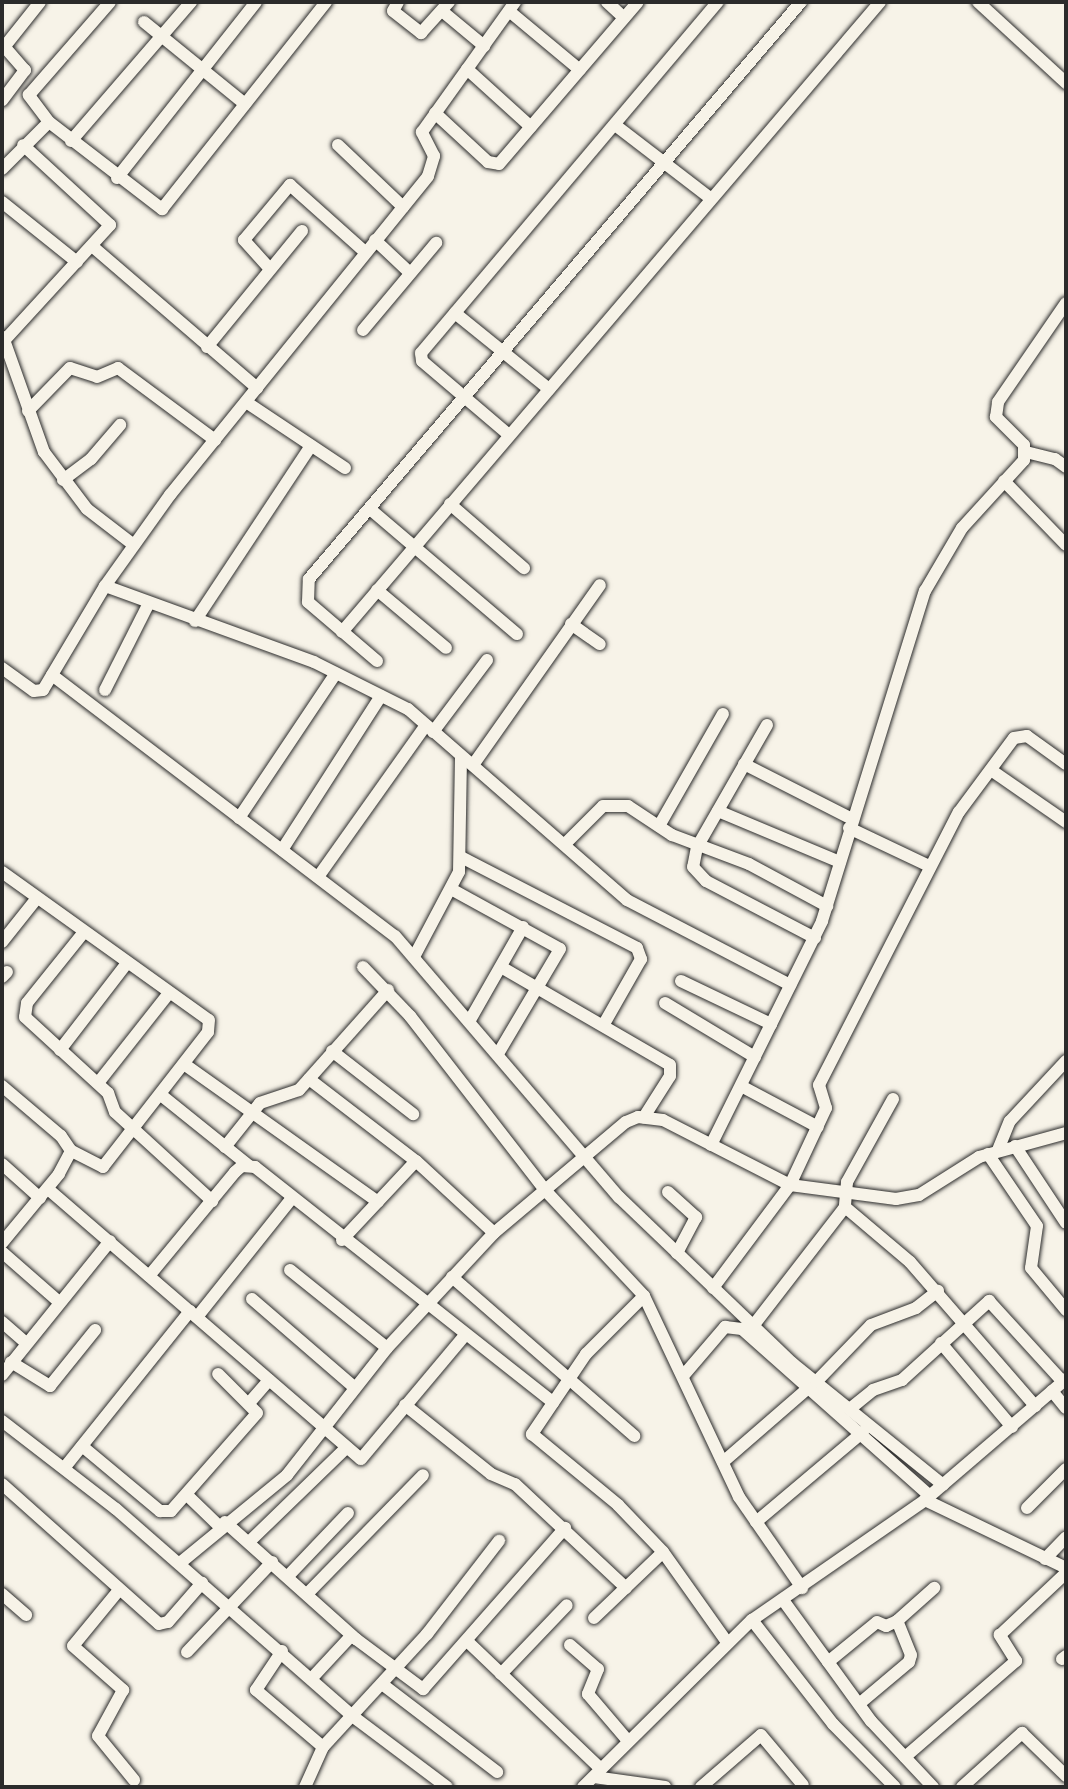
<!DOCTYPE html>
<style>
body{margin:0}
#map{position:relative;width:1068px;height:1789px;overflow:hidden;background:#f7f3e8;font-family:"Patrick Hand",sans-serif}
div>[style]{position:absolute}
[style*='--x']{left:calc(var(--x)*1px);top:calc(var(--y)*1px);width:calc(var(--w)*1px);rotate:calc(var(--a)*1deg)}
.roads{filter:drop-shadow(0 0 2px #2b2b2b) drop-shadow(0 0 2px #2b2b2b)}
.minor>*{height:12px;margin:-6px;padding:0 6px;transform-origin:6px;border-radius:6px;background:#f7f3e8}
span{translate:-50% -50%;white-space:nowrap;text-align:center;line-height:1.15;-webkit-text-stroke:8px #f7f3e8;paint-order:stroke}
.frame{position:absolute;inset:0;border:4px solid #2b2b2b;pointer-events:none}
</style>
<div id="map">
<div class="roads">
<div class="minor">
<div style="--x:398;--y:2;--w:10;--a:119"></div>
<div style="--x:393;--y:11;--w:36;--a:38"></div>
<div style="--x:421;--y:33;--w:42;--a:-47.9"></div>
<div style="--x:607;--y:2;--w:23;--a:43"></div>
<div style="--x:978;--y:2;--w:120;--a:42.6"></div>
<div style="--x:442;--y:11;--w:55;--a:39.8"></div>
<div style="--x:509;--y:11;--w:92;--a:39.7"></div>
<div style="--x:144;--y:22;--w:130;--a:39.1"></div>
<div style="--x:2;--y:44;--w:35;--a:49"></div>
<div style="--x:25;--y:70;--w:38;--a:127"></div>
<div style="--x:5;--y:46;--w:56;--a:-51.5"></div>
<div style="--x:467;--y:69;--w:86;--a:42.2"></div>
<div style="--x:435;--y:113;--w:72;--a:42.8"></div>
<div style="--x:488;--y:162;--w:11;--a:10"></div>
<div style="--x:499;--y:164;--w:213;--a:-49.4"></div>
<div style="--x:49;--y:122;--w:34;--a:-127"></div>
<div style="--x:29;--y:95;--w:123;--a:-48.9"></div>
<div style="--x:615;--y:125;--w:120;--a:37.5"></div>
<div style="--x:71;--y:141;--w:184;--a:-49.2"></div>
<div style="--x:338;--y:145;--w:90;--a:43.6"></div>
<div style="--x:2;--y:169;--w:66;--a:-45"></div>
<div style="--x:49;--y:122;--w:143;--a:37.6"></div>
<div style="--x:162;--y:209;--w:264;--a:-51.6"></div>
<div style="--x:117;--y:178;--w:224;--a:-51.7"></div>
<div style="--x:2;--y:202;--w:96;--a:38.7"></div>
<div style="--x:375;--y:240;--w:48;--a:43.3"></div>
<div style="--x:92;--y:246;--w:218;--a:40.7"></div>
<div style="--x:270;--y:269;--w:39;--a:-132"></div>
<div style="--x:244;--y:240;--w:72;--a:-50.1"></div>
<div style="--x:290;--y:185;--w:101;--a:41.8"></div>
<div style="--x:455;--y:313;--w:121;--a:39"></div>
<div style="--x:363;--y:330;--w:114;--a:-50"></div>
<div style="--x:3;--y:337;--w:122;--a:70.4"></div>
<div style="--x:44;--y:452;--w:71;--a:53"></div>
<div style="--x:87;--y:509;--w:59;--a:37.5"></div>
<div style="--x:2;--y:343;--w:160;--a:-47.5"></div>
<div style="--x:110;--y:225;--w:118;--a:-137.4"></div>
<div style="--x:207;--y:347;--w:150;--a:-50.7"></div>
<div style="--x:246;--y:402;--w:119;--a:33.7"></div>
<div style="--x:28;--y:411;--w:60;--a:-45.7"></div>
<div style="--x:70;--y:368;--w:28;--a:18"></div>
<div style="--x:97;--y:377;--w:23;--a:-23"></div>
<div style="--x:118;--y:368;--w:121;--a:36.6"></div>
<div style="--x:509;--y:435;--w:114;--a:-139.6"></div>
<div style="--x:422;--y:361;--w:8;--a:-97"></div>
<div style="--x:421;--y:353;--w:460;--a:-49.8"></div>
<div style="--x:1026;--y:452;--w:30;--a:14"></div>
<div style="--x:1055;--y:459;--w:14;--a:36"></div>
<div style="--x:63;--y:480;--w:35;--a:-37"></div>
<div style="--x:91;--y:459;--w:45;--a:-49.5"></div>
<div style="--x:1004;--y:481;--w:89;--a:45.9"></div>
<div style="--x:450;--y:504;--w:98;--a:40.9"></div>
<div style="--x:370;--y:509;--w:193;--a:40.4"></div>
<div style="--x:105;--y:586;--w:222;--a:20"></div>
<div style="--x:314;--y:662;--w:105;--a:26.6"></div>
<div style="--x:408;--y:709;--w:291;--a:41.1"></div>
<div style="--x:627;--y:900;--w:184;--a:27.5"></div>
<div style="--x:377;--y:590;--w:90;--a:40"></div>
<div style="--x:195;--y:621;--w:210;--a:-56.5"></div>
<div style="--x:571;--y:624;--w:35;--a:35"></div>
<div style="--x:342;--y:632;--w:828;--a:-49.5"></div>
<div style="--x:377;--y:661;--w:91;--a:-139.5"></div>
<div style="--x:308;--y:602;--w:23;--a:-88"></div>
<div style="--x:309;--y:579;--w:758;--a:-49.55"></div>
<div style="--x:2;--y:668;--w:39;--a:36"></div>
<div style="--x:34;--y:691;--w:9;--a:-6"></div>
<div style="--x:43;--y:690;--w:121;--a:-59.2"></div>
<div style="--x:105;--y:586;--w:112;--a:-54.5"></div>
<div style="--x:170;--y:495;--w:410;--a:-51"></div>
<div style="--x:428;--y:176;--w:21;--a:-73"></div>
<div style="--x:434;--y:156;--w:27;--a:-117"></div>
<div style="--x:422;--y:132;--w:160;--a:-54.4"></div>
<div style="--x:52;--y:675;--w:431;--a:37.3"></div>
<div style="--x:395;--y:936;--w:344;--a:49.4"></div>
<div style="--x:619;--y:1197;--w:240;--a:43.8"></div>
<div style="--x:792;--y:1363;--w:194;--a:38.9"></div>
<div style="--x:105;--y:690;--w:95;--a:-63.2"></div>
<div style="--x:767;--y:725;--w:141;--a:119.8"></div>
<div style="--x:697;--y:847;--w:20;--a:101"></div>
<div style="--x:693;--y:867;--w:19;--a:47"></div>
<div style="--x:706;--y:881;--w:123;--a:27.6"></div>
<div style="--x:433;--y:732;--w:90;--a:-53.1"></div>
<div style="--x:744;--y:764;--w:121;--a:27"></div>
<div style="--x:473;--y:765;--w:220;--a:-54.8"></div>
<div style="--x:991;--y:770;--w:91;--a:34.7"></div>
<div style="--x:718;--y:811;--w:132;--a:22.7"></div>
<div style="--x:239;--y:818;--w:174;--a:-56.2"></div>
<div style="--x:659;--y:826;--w:129;--a:-60.3"></div>
<div style="--x:849;--y:828;--w:89;--a:25.4"></div>
<div style="--x:566;--y:843;--w:52;--a:-45"></div>
<div style="--x:603;--y:806;--w:25;--a:0"></div>
<div style="--x:628;--y:806;--w:53;--a:33.4"></div>
<div style="--x:672;--y:835;--w:82;--a:20.6"></div>
<div style="--x:749;--y:864;--w:89;--a:28.3"></div>
<div style="--x:282;--y:850;--w:183;--a:-57.3"></div>
<div style="--x:461;--y:857;--w:198;--a:27.3"></div>
<div style="--x:637;--y:948;--w:12;--a:70"></div>
<div style="--x:641;--y:959;--w:73;--a:119.7"></div>
<div style="--x:2;--y:872;--w:254;--a:35.6"></div>
<div style="--x:209;--y:1020;--w:12;--a:95"></div>
<div style="--x:208;--y:1032;--w:171;--a:127.9"></div>
<div style="--x:103;--y:1167;--w:36;--a:-153"></div>
<div style="--x:318;--y:877;--w:186;--a:-54.6"></div>
<div style="--x:451;--y:889;--w:124;--a:28.8"></div>
<div style="--x:560;--y:949;--w:122;--a:120.6"></div>
<div style="--x:84;--y:932;--w:91;--a:128.8"></div>
<div style="--x:27;--y:1003;--w:14;--a:98"></div>
<div style="--x:25;--y:1017;--w:113;--a:42.5"></div>
<div style="--x:108;--y:1093;--w:20;--a:70"></div>
<div style="--x:115;--y:1112;--w:132;--a:42.5"></div>
<div style="--x:2;--y:942;--w:56;--a:-51.5"></div>
<div style="--x:415;--y:955;--w:94;--a:-62.1"></div>
<div style="--x:459;--y:872;--w:114;--a:-89"></div>
<div style="--x:363;--y:967;--w:68;--a:46.2"></div>
<div style="--x:410;--y:1016;--w:219;--a:52.2"></div>
<div style="--x:544;--y:1189;--w:146;--a:46.9"></div>
<div style="--x:644;--y:1296;--w:222;--a:64.7"></div>
<div style="--x:739;--y:1497;--w:111;--a:55.3"></div>
<div style="--x:501;--y:967;--w:195;--a:30.1"></div>
<div style="--x:670;--y:1065;--w:11;--a:90"></div>
<div style="--x:670;--y:1076;--w:49;--a:122.4"></div>
<div style="--x:2;--y:977;--w:7;--a:-45"></div>
<div style="--x:681;--y:981;--w:100;--a:25.5"></div>
<div style="--x:665;--y:1003;--w:105;--a:31"></div>
<div style="--x:470;--y:1020;--w:107;--a:-60.3"></div>
<div style="--x:60;--y:1050;--w:110;--a:-52.4"></div>
<div style="--x:332;--y:1051;--w:103;--a:37.9"></div>
<div style="--x:184;--y:1064;--w:238;--a:35.4"></div>
<div style="--x:309;--y:1079;--w:135;--a:37.5"></div>
<div style="--x:416;--y:1161;--w:106;--a:42.7"></div>
<div style="--x:98;--y:1083;--w:115;--a:-51.7"></div>
<div style="--x:2;--y:1086;--w:77;--a:40.3"></div>
<div style="--x:61;--y:1136;--w:18;--a:56"></div>
<div style="--x:71;--y:1151;--w:26;--a:118"></div>
<div style="--x:59;--y:1174;--w:89;--a:129.6"></div>
<div style="--x:741;--y:1086;--w:87;--a:28"></div>
<div style="--x:161;--y:1095;--w:112;--a:38.8"></div>
<div style="--x:893;--y:1099;--w:95;--a:119"></div>
<div style="--x:847;--y:1182;--w:25;--a:95"></div>
<div style="--x:845;--y:1207;--w:85;--a:40.2"></div>
<div style="--x:910;--y:1262;--w:191;--a:49"></div>
<div style="--x:711;--y:1145;--w:250;--a:-63.6"></div>
<div style="--x:822;--y:921;--w:346;--a:-72.7"></div>
<div style="--x:925;--y:591;--w:73;--a:-59.6"></div>
<div style="--x:962;--y:528;--w:92;--a:-47.6"></div>
<div style="--x:1024;--y:460;--w:15;--a:-90"></div>
<div style="--x:1024;--y:445;--w:40;--a:-135"></div>
<div style="--x:996;--y:417;--w:15;--a:-82"></div>
<div style="--x:998;--y:402;--w:120;--a:-55.5"></div>
<div style="--x:1015;--y:1146;--w:92;--a:56.5"></div>
<div style="--x:225;--y:1147;--w:56;--a:-51.5"></div>
<div style="--x:260;--y:1103;--w:41;--a:-18.4"></div>
<div style="--x:299;--y:1090;--w:134;--a:-48.3"></div>
<div style="--x:998;--y:1150;--w:31;--a:-68"></div>
<div style="--x:1010;--y:1121;--w:82;--a:-47"></div>
<div style="--x:988;--y:1154;--w:87;--a:55.8"></div>
<div style="--x:1037;--y:1226;--w:42;--a:98.1"></div>
<div style="--x:1031;--y:1268;--w:55;--a:50.2"></div>
<div style="--x:2;--y:1164;--w:51;--a:41.8"></div>
<div style="--x:48;--y:1189;--w:413;--a:40.8"></div>
<div style="--x:361;--y:1459;--w:163;--a:-50"></div>
<div style="--x:668;--y:1192;--w:38;--a:42"></div>
<div style="--x:696;--y:1217;--w:41;--a:117.8"></div>
<div style="--x:342;--y:1240;--w:108;--a:-46.9"></div>
<div style="--x:2;--y:1252;--w:74;--a:41.2"></div>
<div style="--x:290;--y:1270;--w:124;--a:38.8"></div>
<div style="--x:149;--y:1276;--w:135;--a:-50.4"></div>
<div style="--x:235;--y:1172;--w:9;--a:-41"></div>
<div style="--x:242;--y:1166;--w:13;--a:4"></div>
<div style="--x:255;--y:1167;--w:380;--a:38.3"></div>
<div style="--x:452;--y:1277;--w:242;--a:41.1"></div>
<div style="--x:713;--y:1288;--w:129;--a:-53.2"></div>
<div style="--x:790;--y:1185;--w:85;--a:-64.9"></div>
<div style="--x:826;--y:1108;--w:24;--a:-107"></div>
<div style="--x:819;--y:1085;--w:307;--a:-62.9"></div>
<div style="--x:959;--y:812;--w:92;--a:-53.4"></div>
<div style="--x:1014;--y:738;--w:13;--a:-9"></div>
<div style="--x:1027;--y:736;--w:48;--a:35.7"></div>
<div style="--x:644;--y:1296;--w:82;--a:135"></div>
<div style="--x:586;--y:1354;--w:97;--a:124"></div>
<div style="--x:532;--y:1434;--w:112;--a:39.5"></div>
<div style="--x:618;--y:1505;--w:65;--a:46.2"></div>
<div style="--x:663;--y:1552;--w:110;--a:54.6"></div>
<div style="--x:252;--y:1299;--w:136;--a:40.8"></div>
<div style="--x:197;--y:1317;--w:152;--a:-51.4"></div>
<div style="--x:2;--y:1322;--w:30;--a:41"></div>
<div style="--x:753;--y:1326;--w:150;--a:-52.3"></div>
<div style="--x:941;--y:1343;--w:110;--a:49.8"></div>
<div style="--x:11;--y:1362;--w:46;--a:31.6"></div>
<div style="--x:50;--y:1386;--w:72;--a:-51.2"></div>
<div style="--x:2;--y:1375;--w:172;--a:-51.1"></div>
<div style="--x:683;--y:1376;--w:65;--a:-49.4"></div>
<div style="--x:725;--y:1327;--w:17;--a:7"></div>
<div style="--x:742;--y:1329;--w:251;--a:41.6"></div>
<div style="--x:816;--y:1382;--w:79;--a:-46"></div>
<div style="--x:871;--y:1325;--w:48;--a:-20.7"></div>
<div style="--x:916;--y:1308;--w:28;--a:-38"></div>
<div style="--x:1052;--y:1391;--w:22;--a:51"></div>
<div style="--x:250;--y:1402;--w:29;--a:-49"></div>
<div style="--x:405;--y:1405;--w:110;--a:38.7"></div>
<div style="--x:491;--y:1474;--w:26;--a:23"></div>
<div style="--x:515;--y:1484;--w:152;--a:43.1"></div>
<div style="--x:851;--y:1408;--w:28;--a:-39"></div>
<div style="--x:873;--y:1390;--w:31;--a:-19"></div>
<div style="--x:902;--y:1380;--w:118;--a:-42.2"></div>
<div style="--x:989;--y:1301;--w:110;--a:47.6"></div>
<div style="--x:2;--y:1421;--w:144;--a:37.7"></div>
<div style="--x:116;--y:1509;--w:313;--a:41.2"></div>
<div style="--x:351;--y:1715;--w:120;--a:36.9"></div>
<div style="--x:82;--y:1446;--w:102;--a:39.8"></div>
<div style="--x:160;--y:1511;--w:11;--a:0"></div>
<div style="--x:171;--y:1511;--w:130;--a:-48.7"></div>
<div style="--x:257;--y:1413;--w:55;--a:-135"></div>
<div style="--x:723;--y:1462;--w:111;--a:-41"></div>
<div style="--x:65;--y:1467;--w:200;--a:-51.3"></div>
<div style="--x:2;--y:1484;--w:210;--a:41.7"></div>
<div style="--x:159;--y:1624;--w:9;--a:-13"></div>
<div style="--x:168;--y:1622;--w:52;--a:-48.9"></div>
<div style="--x:187;--y:1495;--w:45;--a:44.1"></div>
<div style="--x:925;--y:1500;--w:157;--a:25.7"></div>
<div style="--x:1027;--y:1508;--w:55;--a:-45"></div>
<div style="--x:225;--y:1522;--w:176;--a:41.8"></div>
<div style="--x:356;--y:1639;--w:84;--a:36.7"></div>
<div style="--x:423;--y:1689;--w:215;--a:-48.6"></div>
<div style="--x:756;--y:1522;--w:140;--a:-40.1"></div>
<div style="--x:249;--y:1542;--w:136;--a:-44.1"></div>
<div style="--x:1045;--y:1559;--w:30;--a:-46"></div>
<div style="--x:180;--y:1563;--w:139;--a:-39.4"></div>
<div style="--x:287;--y:1475;--w:162;--a:-51.8"></div>
<div style="--x:387;--y:1348;--w:157;--a:-47.1"></div>
<div style="--x:494;--y:1233;--w:172;--a:-40.1"></div>
<div style="--x:626;--y:1122;--w:13;--a:-23"></div>
<div style="--x:638;--y:1117;--w:25;--a:7"></div>
<div style="--x:663;--y:1120;--w:143;--a:27.1"></div>
<div style="--x:790;--y:1185;--w:107;--a:7.5"></div>
<div style="--x:896;--y:1199;--w:23;--a:-10"></div>
<div style="--x:919;--y:1195;--w:71;--a:-32.3"></div>
<div style="--x:979;--y:1157;--w:90;--a:-15.4"></div>
<div style="--x:288;--y:1576;--w:87;--a:-46.4"></div>
<div style="--x:119;--y:1590;--w:72;--a:129.4"></div>
<div style="--x:73;--y:1646;--w:67;--a:41.3"></div>
<div style="--x:123;--y:1690;--w:52;--a:118.5"></div>
<div style="--x:98;--y:1736;--w:57;--a:50.7"></div>
<div style="--x:2;--y:1594;--w:32;--a:41"></div>
<div style="--x:307;--y:1594;--w:166;--a:-45.7"></div>
<div style="--x:783;--y:1600;--w:150;--a:54"></div>
<div style="--x:871;--y:1721;--w:91;--a:46.8"></div>
<div style="--x:594;--y:1618;--w:95;--a:-43.7"></div>
<div style="--x:752;--y:1620;--w:132;--a:52.1"></div>
<div style="--x:833;--y:1724;--w:88;--a:45.5"></div>
<div style="--x:467;--y:1641;--w:185;--a:43.7"></div>
<div style="--x:570;--y:1645;--w:37;--a:41"></div>
<div style="--x:598;--y:1669;--w:27;--a:112"></div>
<div style="--x:588;--y:1694;--w:62;--a:49.6"></div>
<div style="--x:282;--y:1651;--w:47;--a:123.7"></div>
<div style="--x:256;--y:1690;--w:88;--a:40.4"></div>
<div style="--x:187;--y:1652;--w:124;--a:-46.6"></div>
<div style="--x:1062;--y:1659;--w:5;--a:-37"></div>
<div style="--x:828;--y:1662;--w:63;--a:-39.2"></div>
<div style="--x:877;--y:1622;--w:10;--a:24"></div>
<div style="--x:886;--y:1626;--w:12;--a:-24"></div>
<div style="--x:501;--y:1674;--w:95;--a:-46.3"></div>
<div style="--x:312;--y:1678;--w:57;--a:-47.1"></div>
<div style="--x:382;--y:1684;--w:145;--a:37.4"></div>
<div style="--x:859;--y:1704;--w:65;--a:-40"></div>
<div style="--x:909;--y:1662;--w:7;--a:-74"></div>
<div style="--x:911;--y:1655;--w:37;--a:-112"></div>
<div style="--x:897;--y:1621;--w:50;--a:-41.7"></div>
<div style="--x:905;--y:1757;--w:147;--a:-40.9"></div>
<div style="--x:1016;--y:1661;--w:31;--a:-122"></div>
<div style="--x:1000;--y:1635;--w:91;--a:-43.2"></div>
<div style="--x:594;--y:1777;--w:72;--a:8"></div>
<div style="--x:305;--y:1787;--w:44;--a:-65.8"></div>
<div style="--x:323;--y:1747;--w:154;--a:-47.4"></div>
<div style="--x:427;--y:1634;--w:118;--a:-52.3"></div>
<div style="--x:583;--y:1787;--w:238;--a:-44.7"></div>
<div style="--x:752;--y:1620;--w:211;--a:-34.7"></div>
<div style="--x:925;--y:1500;--w:186;--a:-40.6"></div>
<div style="--x:701;--y:1787;--w:79;--a:-40.9"></div>
<div style="--x:761;--y:1735;--w:65;--a:50"></div>
<div style="--x:962;--y:1787;--w:81;--a:-42"></div>
<div style="--x:1022;--y:1733;--w:62;--a:44.3"></div>
</div>
</div>
<div class="frame"></div>
</div>
